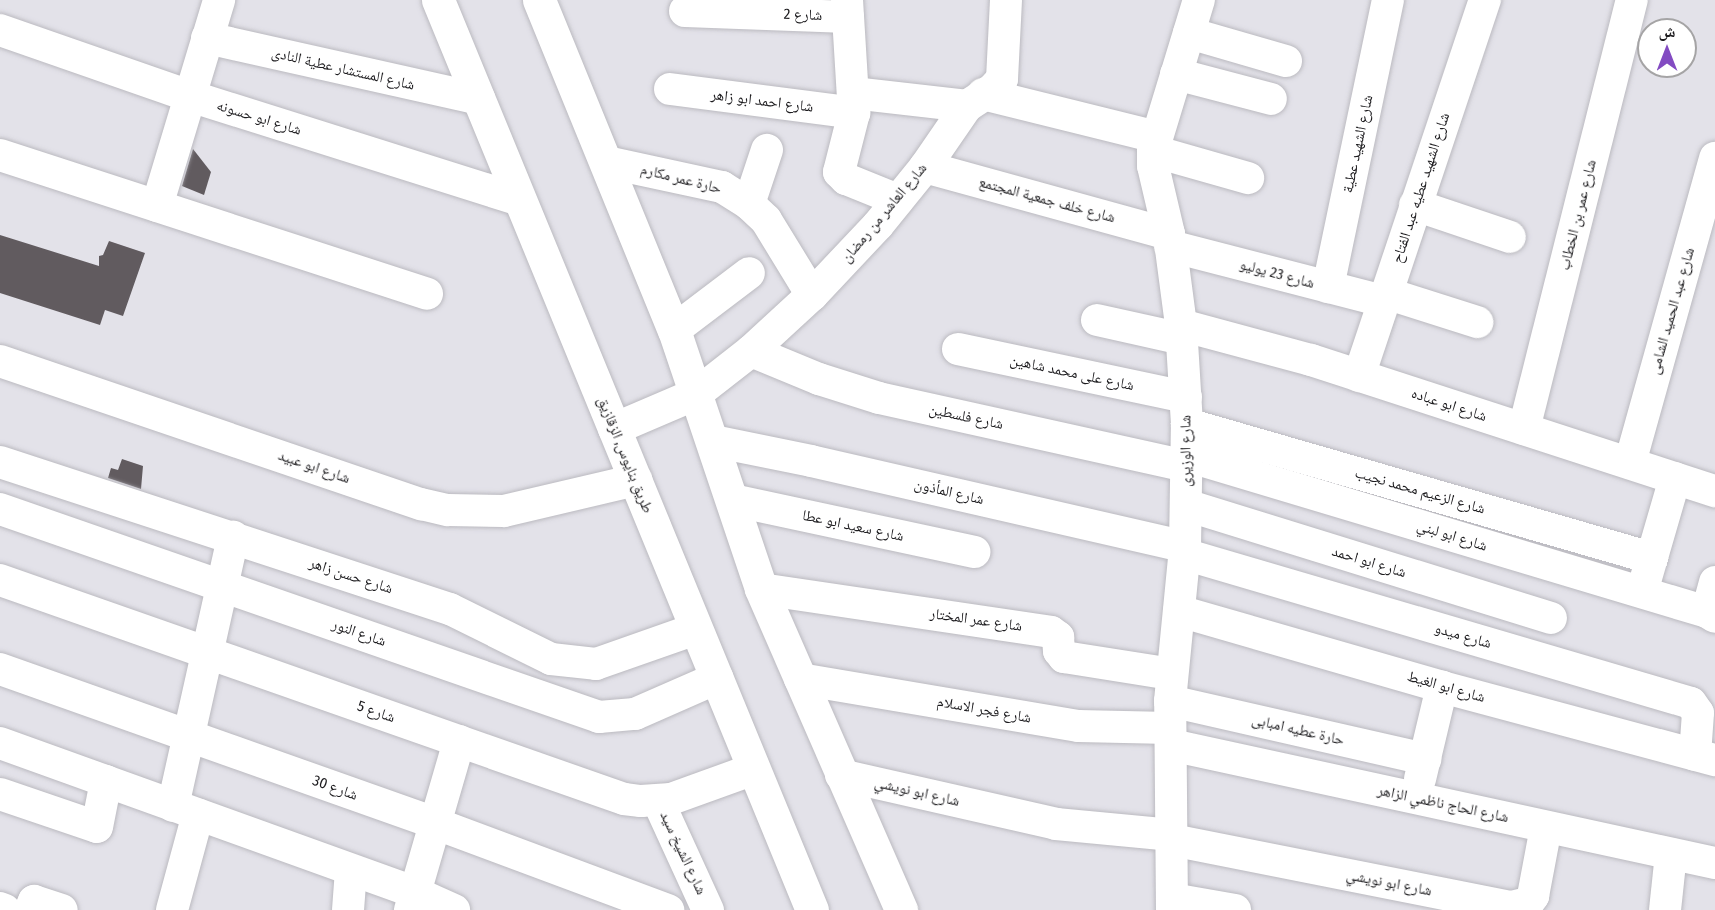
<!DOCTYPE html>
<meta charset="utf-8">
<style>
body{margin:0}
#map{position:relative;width:1715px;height:910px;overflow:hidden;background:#e3e2e9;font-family:"Fira Sans Condensed","Noto Naskh Arabic",sans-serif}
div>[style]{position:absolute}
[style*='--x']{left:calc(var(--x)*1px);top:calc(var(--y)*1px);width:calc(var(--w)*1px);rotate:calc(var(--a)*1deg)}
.building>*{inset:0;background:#615b5f}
.roads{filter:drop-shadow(0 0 2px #bbbac0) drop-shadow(0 0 2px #bbbac0)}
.minor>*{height:32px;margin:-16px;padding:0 16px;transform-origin:16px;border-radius:16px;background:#fff}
.major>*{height:33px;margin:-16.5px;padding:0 16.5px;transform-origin:16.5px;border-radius:16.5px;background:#fff}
span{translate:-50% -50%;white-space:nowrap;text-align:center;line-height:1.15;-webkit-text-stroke:6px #fff;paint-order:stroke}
.street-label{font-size:15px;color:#1d1c1f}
.north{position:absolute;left:1637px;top:18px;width:60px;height:60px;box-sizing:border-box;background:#fff;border:2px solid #a5a4a5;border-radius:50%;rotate:0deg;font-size:16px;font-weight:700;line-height:24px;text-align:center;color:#1d1c1f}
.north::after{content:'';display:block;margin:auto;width:21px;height:27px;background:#834bc2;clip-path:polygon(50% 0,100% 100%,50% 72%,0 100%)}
</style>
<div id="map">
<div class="building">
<div style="clip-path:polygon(193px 149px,211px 172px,204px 195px,182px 186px)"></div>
<div style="clip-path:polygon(0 235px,99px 266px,99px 256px,103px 255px,109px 241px,145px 253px,123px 316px,105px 310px,100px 325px,0 293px)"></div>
<div style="clip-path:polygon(122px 459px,143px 466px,141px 489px,108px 478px,111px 468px,118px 470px)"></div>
</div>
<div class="roads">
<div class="minor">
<div style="--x:847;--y:0;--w:113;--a:86.5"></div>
<div style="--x:854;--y:113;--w:61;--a:104.3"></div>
<div style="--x:839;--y:172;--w:10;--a:45"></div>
<div style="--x:846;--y:179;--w:56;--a:22"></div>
<div style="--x:685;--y:11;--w:163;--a:2.1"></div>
<div style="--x:0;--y:30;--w:201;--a:19.2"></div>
<div style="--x:190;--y:96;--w:346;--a:17.5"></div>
<div style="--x:1189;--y:33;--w:101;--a:16.1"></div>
<div style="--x:207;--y:38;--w:279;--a:12.6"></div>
<div style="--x:1176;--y:74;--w:98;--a:14.7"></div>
<div style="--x:670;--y:89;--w:186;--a:7.4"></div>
<div style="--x:853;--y:93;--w:115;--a:6.5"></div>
<div style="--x:983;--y:94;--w:179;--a:13.9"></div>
<div style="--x:1153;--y:151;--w:99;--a:15.9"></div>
<div style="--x:0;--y:155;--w:449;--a:18"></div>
<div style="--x:606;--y:162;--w:119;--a:12.2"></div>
<div style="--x:722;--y:187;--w:32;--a:32"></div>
<div style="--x:749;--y:204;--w:23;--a:43"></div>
<div style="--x:766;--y:220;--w:88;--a:58.5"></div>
<div style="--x:925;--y:167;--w:253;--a:15.4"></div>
<div style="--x:749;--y:204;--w:57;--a:-71.6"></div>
<div style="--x:1415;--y:205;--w:100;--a:18.6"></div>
<div style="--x:157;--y:206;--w:215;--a:-73.2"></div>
<div style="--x:1170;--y:246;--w:220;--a:14.5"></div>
<div style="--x:1328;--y:287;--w:293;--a:-78.2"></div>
<div style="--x:1386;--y:293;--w:96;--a:17.7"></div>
<div style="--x:1097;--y:320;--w:87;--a:12.6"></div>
<div style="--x:1181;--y:325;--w:135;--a:15.1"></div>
<div style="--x:1311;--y:360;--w:425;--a:18"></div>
<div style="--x:674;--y:330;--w:94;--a:-37.2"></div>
<div style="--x:958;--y:349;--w:233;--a:11.9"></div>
<div style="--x:751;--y:351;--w:74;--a:22.4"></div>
<div style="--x:819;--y:379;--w:63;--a:17.6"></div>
<div style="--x:879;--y:398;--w:314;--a:12.5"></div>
<div style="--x:0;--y:361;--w:445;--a:18.8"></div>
<div style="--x:421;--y:504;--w:28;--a:13"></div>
<div style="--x:448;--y:510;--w:56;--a:1"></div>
<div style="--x:504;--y:511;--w:136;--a:-13.2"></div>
<div style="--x:1359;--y:376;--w:397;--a:-71.5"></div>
<div style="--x:1187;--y:424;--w:484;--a:16.1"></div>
<div style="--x:614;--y:429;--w:89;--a:-23.1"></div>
<div style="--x:696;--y:394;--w:70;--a:-38"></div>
<div style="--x:751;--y:351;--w:83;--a:-42.6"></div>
<div style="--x:812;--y:295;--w:96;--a:-46.7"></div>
<div style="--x:878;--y:225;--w:75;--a:-51"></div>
<div style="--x:925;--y:167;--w:74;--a:-55.5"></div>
<div style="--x:967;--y:106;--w:30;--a:-33"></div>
<div style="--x:992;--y:90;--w:15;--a:-48"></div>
<div style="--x:1002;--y:79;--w:79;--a:-87.1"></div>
<div style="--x:1524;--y:429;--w:442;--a:-75.9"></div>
<div style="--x:713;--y:441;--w:100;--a:11.5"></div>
<div style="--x:811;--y:461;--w:384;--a:12.9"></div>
<div style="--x:1187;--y:456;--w:543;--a:16.7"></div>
<div style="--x:1707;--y:612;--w:9;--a:32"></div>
<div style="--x:0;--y:462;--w:473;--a:18.1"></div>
<div style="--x:450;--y:609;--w:113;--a:26.3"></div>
<div style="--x:551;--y:659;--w:45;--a:6.3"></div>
<div style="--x:596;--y:664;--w:106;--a:-19.3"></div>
<div style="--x:1630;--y:463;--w:317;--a:-74.4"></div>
<div style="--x:732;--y:500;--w:248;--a:12.1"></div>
<div style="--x:1186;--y:505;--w:382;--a:17.2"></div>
<div style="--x:0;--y:509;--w:634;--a:19.15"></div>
<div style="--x:599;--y:717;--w:36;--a:-5"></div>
<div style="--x:635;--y:714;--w:90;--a:-23.7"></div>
<div style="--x:1184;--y:554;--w:528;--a:16.38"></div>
<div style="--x:1691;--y:703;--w:12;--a:55"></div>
<div style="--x:1698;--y:713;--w:42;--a:94.1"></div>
<div style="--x:1646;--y:578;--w:104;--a:-73.8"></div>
<div style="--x:0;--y:580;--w:661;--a:19.34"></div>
<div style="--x:624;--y:799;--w:17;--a:7"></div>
<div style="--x:641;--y:801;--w:30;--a:-4"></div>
<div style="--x:671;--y:799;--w:88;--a:-19.9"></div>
<div style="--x:761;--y:589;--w:293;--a:8.4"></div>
<div style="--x:1051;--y:632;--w:9;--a:36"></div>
<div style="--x:1058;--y:637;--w:14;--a:86"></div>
<div style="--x:1059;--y:651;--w:8;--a:50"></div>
<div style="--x:1064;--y:657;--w:108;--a:9"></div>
<div style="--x:1179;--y:611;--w:274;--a:16.1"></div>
<div style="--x:1442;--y:687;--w:283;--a:15"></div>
<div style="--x:1707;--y:612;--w:31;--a:-75"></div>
<div style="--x:0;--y:669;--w:461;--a:19.5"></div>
<div style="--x:434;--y:823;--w:250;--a:20.4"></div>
<div style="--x:800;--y:679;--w:282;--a:9.6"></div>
<div style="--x:1078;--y:726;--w:92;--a:1.2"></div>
<div style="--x:1170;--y:701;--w:262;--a:12.8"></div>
<div style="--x:0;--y:743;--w:440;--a:19.8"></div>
<div style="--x:414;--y:892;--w:44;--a:24.2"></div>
<div style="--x:1171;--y:745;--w:557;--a:12.24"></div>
<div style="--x:841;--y:775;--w:221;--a:12.8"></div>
<div style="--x:1056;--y:824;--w:117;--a:5.4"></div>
<div style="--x:1420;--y:779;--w:95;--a:-76.6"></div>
<div style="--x:0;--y:794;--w:102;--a:18.8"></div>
<div style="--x:97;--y:827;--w:47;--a:-78.9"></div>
<div style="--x:658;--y:801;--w:120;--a:65.4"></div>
<div style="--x:173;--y:806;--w:276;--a:-77.4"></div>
<div style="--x:1172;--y:840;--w:346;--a:11.2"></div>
<div style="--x:1511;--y:907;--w:17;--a:-13"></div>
<div style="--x:1528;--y:903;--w:9;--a:-54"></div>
<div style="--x:1533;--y:896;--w:70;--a:-79.3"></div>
<div style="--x:1172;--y:899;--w:64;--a:9.9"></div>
<div style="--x:0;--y:908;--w:5;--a:22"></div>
<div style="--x:30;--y:910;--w:10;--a:-66"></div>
<div style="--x:34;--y:901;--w:29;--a:18"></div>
<div style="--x:172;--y:910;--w:99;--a:-74.8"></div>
<div style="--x:348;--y:910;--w:40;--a:-85.7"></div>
<div style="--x:410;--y:910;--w:176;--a:-73.8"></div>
<div style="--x:1172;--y:910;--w:209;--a:-90.5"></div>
<div style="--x:1170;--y:701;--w:155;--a:-84.4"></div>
<div style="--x:1185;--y:547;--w:123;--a:-89.1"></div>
<div style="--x:1187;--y:424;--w:99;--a:-93.5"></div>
<div style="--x:1181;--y:325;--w:92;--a:-97.5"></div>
<div style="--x:1169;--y:234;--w:70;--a:-103.2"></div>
<div style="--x:1153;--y:166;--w:15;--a:-90"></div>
<div style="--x:1153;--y:151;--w:158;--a:-73.1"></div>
<div style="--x:1665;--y:910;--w:56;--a:-83.9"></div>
</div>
<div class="major">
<div style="--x:438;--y:0;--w:984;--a:67.66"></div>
<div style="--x:539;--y:0;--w:357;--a:67.8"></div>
<div style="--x:674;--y:330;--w:273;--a:71.4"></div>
<div style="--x:761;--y:589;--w:350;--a:66.4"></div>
</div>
</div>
<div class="street-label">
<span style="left:803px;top:15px;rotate:2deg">شارع 2</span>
<span style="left:343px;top:69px;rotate:13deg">شارع المستشار عطية النادى</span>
<span style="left:762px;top:101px;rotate:7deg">شارع احمد ابو زاهر</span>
<span style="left:259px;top:118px;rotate:17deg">شارع ابو حسونه</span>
<span style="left:1358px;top:144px;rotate:-78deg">شارع الشهيد عطية</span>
<span style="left:681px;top:179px;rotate:14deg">حارة عمر مكارم</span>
<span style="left:1421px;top:188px;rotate:-72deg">شارع الشهيد عطيه عبد الفتاح</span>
<span style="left:1047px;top:200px;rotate:15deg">شارع خلف جمعية المجتمع</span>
<span style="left:884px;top:213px;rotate:-50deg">شارع العاشر من رمضان</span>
<span style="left:1578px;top:215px;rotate:-76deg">شارع عمر بن الخطاب</span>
<span style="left:1277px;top:274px;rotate:15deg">شارع 23 يوليو</span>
<span style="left:1672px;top:311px;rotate:-74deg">شارع عبد الحميد الشامى</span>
<span style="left:1072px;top:373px;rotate:12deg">شارع على محمد شاهين</span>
<span style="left:1449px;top:405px;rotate:18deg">شارع ابو عباده</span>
<span style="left:966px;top:417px;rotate:12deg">شارع فلسطين</span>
<span style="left:1186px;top:451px;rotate:-90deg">شارع الوزيرى</span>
<span style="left:625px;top:455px;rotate:68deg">طريق بنايوس, الزقازيق</span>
<span style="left:314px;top:467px;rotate:19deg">شارع ابو عبيد</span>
<span style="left:1420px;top:491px;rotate:16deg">شارع الزعيم محمد نجيب</span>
<span style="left:949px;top:492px;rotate:13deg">شارع المأذون</span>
<span style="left:853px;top:526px;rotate:12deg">شارع سعيد ابو عطا</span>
<span style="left:1452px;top:536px;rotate:17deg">شارع ابو لبني</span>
<span style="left:1369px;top:562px;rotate:17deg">شارع ابو احمد</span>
<span style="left:351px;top:576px;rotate:18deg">شارع حسن زاهر</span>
<span style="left:976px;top:620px;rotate:8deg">شارع عمر المختار</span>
<span style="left:359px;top:633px;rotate:19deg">شارع النور</span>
<span style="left:1463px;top:636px;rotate:16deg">شارع ميدو</span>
<span style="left:1446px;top:687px;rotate:16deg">شارع ابو الغيط</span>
<span style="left:984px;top:710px;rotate:10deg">شارع فجر الاسلام</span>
<span style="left:376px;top:712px;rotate:19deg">شارع 5</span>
<span style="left:1298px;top:730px;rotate:13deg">حارة عطيه امبابى</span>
<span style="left:335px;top:788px;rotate:20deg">شارع 30</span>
<span style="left:917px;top:792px;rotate:13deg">شارع ابو نويشي</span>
<span style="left:1443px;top:804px;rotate:12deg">شارع الحاج ناظمي الزاهر</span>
<span style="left:683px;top:853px;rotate:65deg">شارع الشيخ سيد</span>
<span style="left:1389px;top:883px;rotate:11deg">شارع ابو نويشي</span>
</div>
<div class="north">ش</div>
</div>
